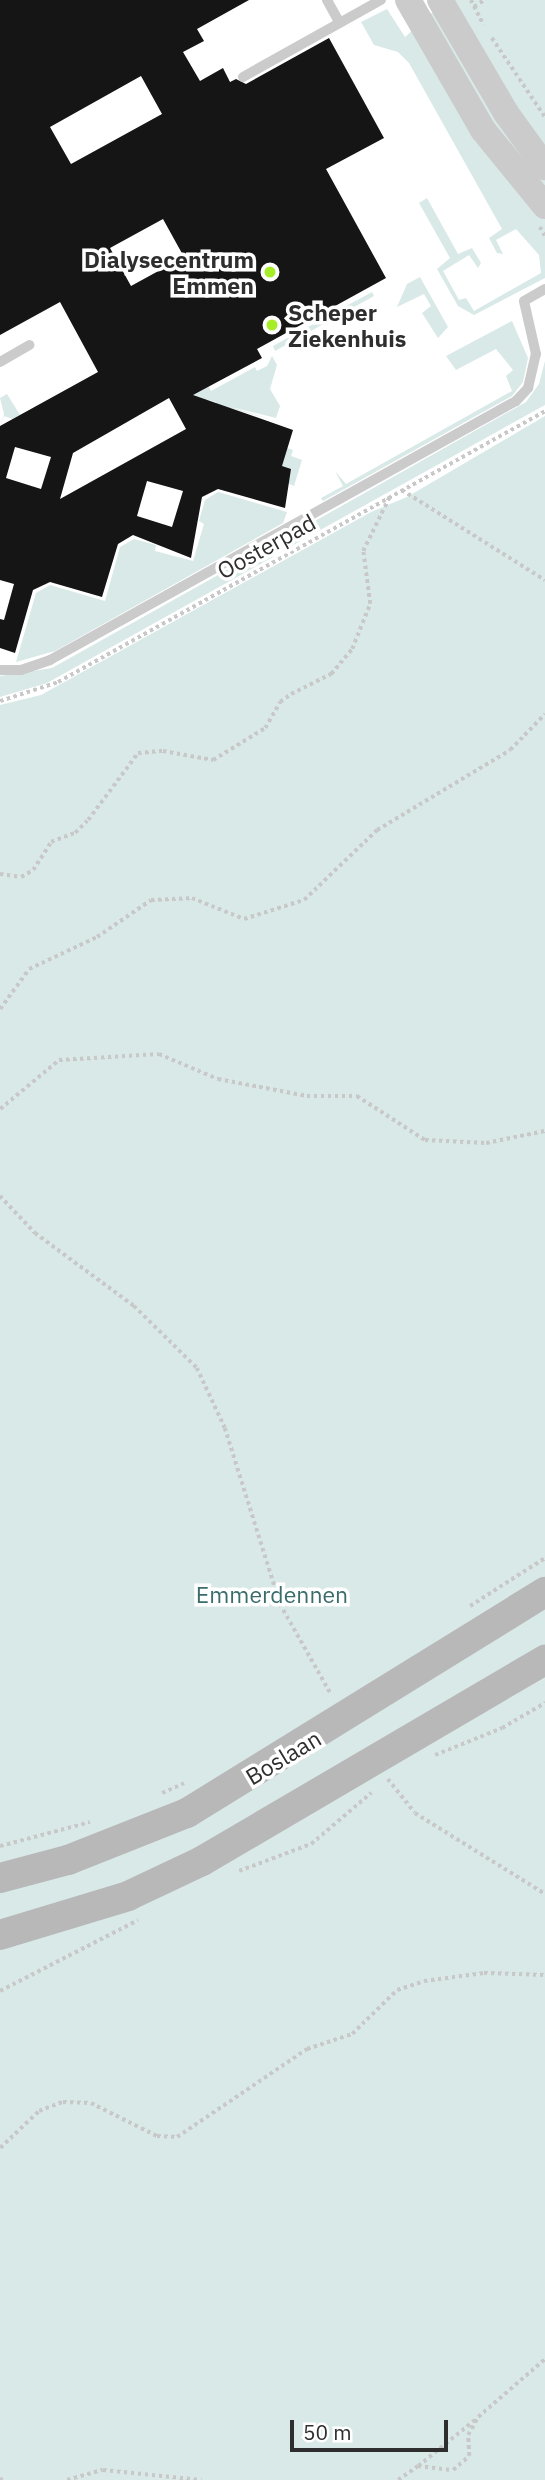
<!DOCTYPE html>
<style>
body{margin:0}
#map{position:relative;width:545px;height:2480px;overflow:hidden;background:#fff;font-family:"IBM Plex Sans",sans-serif}
div>[style]{position:absolute}
[style*='--x']{left:calc(var(--x)*1px);top:calc(var(--y)*1px);width:calc(var(--w)*1px);rotate:calc(var(--a)*1deg)}
.green>*{inset:0;background:#d8e9e7}
.building>*{inset:0;background:#151515}
.path>*{height:3.5px;margin-top:-1.75px;transform-origin:0;background:repeating-linear-gradient(90deg,#c8c8c8 0 3.5px,transparent 0 7px)}
.service>*{height:10px;margin:-5px;padding:0 5px;transform-origin:5px;border-radius:5px;background:#cbcbcb}
.tertiary>*{height:26px;margin:-13px;padding:0 13px;transform-origin:13px;border-radius:13px;background:#cbcbcb}
.secondary>*{height:30px;margin:-15px;padding:0 15px;transform-origin:15px;border-radius:15px;background:#b8b8b8}
.dots>*{width:19px;height:19px;translate:-50% -50%;box-sizing:border-box;border:4px solid #fff;border-radius:50%}
span{translate:-50% -50%;white-space:nowrap;text-align:center;line-height:1.15;-webkit-text-stroke:7px #fff;paint-order:stroke}
.poi-label{font-size:23px;color:#2e2e2e;font-weight:700}
.right{translate:-100% -50%;text-align:right}
.left{translate:0 -50%;text-align:left}
.street-label{font-size:23px;color:#2e2e2e}
.park-label{font-size:23px;color:#396c6a}
.scale{position:absolute;left:290px;top:2420px;width:158px;height:32px;box-sizing:border-box;border:4px solid #2e2e2e;border-top:0;padding-left:9px;font-size:21px;line-height:24px;white-space:nowrap;color:#2e2e2e;-webkit-text-stroke:5px #fff;paint-order:stroke}
</style>
<div id="map">
<div class="green">
<div style="clip-path:polygon(446px 0,545px 0,545px 278px,474px 315px,458px 306px,437px 269px,450px 258px,419px 203px,427px 198px,458px 254px,472px 248px,481px 263px,478px 268px,469px 255px,443px 271px,459px 300px,466px 298px,474px 311px,541px 273px,539px 255px,516px 229px,496px 240px,503px 254px,497px 253px,489px 238px,502px 229px,409px 63px,398px 52px,374px 45px,361px 22px,387px 9px,405px 37px)"></div>
<div style="clip-path:polygon(420px 277px,448px 327px,438px 338px,422px 313px,431px 306px,424px 294px,397px 307px,407px 284px)"></div>
<div style="clip-path:polygon(372px 292px,374px 296px,275px 351px,273px 346px)"></div>
<div style="clip-path:polygon(512px 321px,528px 358px,523px 382px,512px 396px,323px 501px,321px 498px,343px 486px,335px 471px,346px 484px,512px 391px,506px 376px,513px 370px,496px 349px,456px 370px,446px 356px)"></div>
<div style="clip-path:polygon(272px 356px,277px 365px,270px 389px,280px 406px,276px 418px,231px 407px,275px 421px,231px 408px,214px 411px,216px 402px,209px 400px,192px 404px,195px 362px,211px 391px,255px 367px,257px 371px,267px 366px)"></div>
<div style="clip-path:polygon(545px 361px,545px 405px,279px 553px,283px 539px,526px 402px,539px 384px)"></div>
<div style="clip-path:polygon(7px 394px,20px 415px,12px 419px,4px 416px,0 427px,4px 414px,0 398px)"></div>
<div style="clip-path:polygon(545px 416px,545px 2480px,0 2480px,0 705px,41px 695px,371px 512px,407px 497px)"></div>
<div style="clip-path:polygon(287px 448px,293px 450px,291px 456px,302px 460px,294px 486px,287px 483px,282px 466px)"></div>
<div style="clip-path:polygon(218px 492px,287px 512px,283px 523px,55px 651px,16px 662px,36px 593px,50px 585px,105px 601px,120px 547px,134px 539px,156px 545px,155px 551px,193px 561px,204px 524px,199px 521px,205px 500px)"></div>
<div style="clip-path:polygon(277px 542px,273px 557px,47px 683px,0 697px,0 676px,52px 668px)"></div>
</div>
<div class="building">
<div style="clip-path:polygon(evenodd,0 0,249px 0,197px 29px,204px 41px,183px 52px,200px 81px,223px 68px,230px 82px,236px 79px,246px 84px,329px 38px,384px 138px,326px 169px,386px 278px,257px 349px,262px 358px,193px 395px,293px 430px,282px 466px,291px 469px,285px 508px,218px 489px,202px 497px,191px 558px,133px 535px,118px 544px,102px 597px,50px 582px,33px 590px,15px 653px,0 648px,0 619px,4px 620px,14px 584px,0 580px,0 426px,98px 372px,60px 302px,0 335px,0 0,141px 76px,162px 114px,71px 164px,50px 127px,141px 76px,0 0,163px 219px,184px 257px,131px 286px,110px 248px,163px 219px,0 0,169px 398px,186px 429px,60px 499px,73px 453px,169px 398px,0 0,15px 447px,51px 457px,41px 489px,6px 478px,15px 447px,0 0,147px 481px,183px 491px,172px 527px,137px 516px,147px 481px)"></div>
</div>
<div class="path">
<div style="--x:471;--y:0;--w:28;--a:63"></div>
<div style="--x:474;--y:7;--w:12;--a:-35"></div>
<div style="--x:492;--y:38;--w:95;--a:56.1"></div>
<div style="--x:540;--y:227;--w:10;--a:61"></div>
<div style="--x:402;--y:490;--w:169;--a:32.2"></div>
<div style="--x:0;--y:701;--w:61;--a:-18.1"></div>
<div style="--x:58;--y:682;--w:557;--a:-29.09"></div>
<div style="--x:0;--y:874;--w:21;--a:8"></div>
<div style="--x:21;--y:877;--w:14;--a:-30"></div>
<div style="--x:33;--y:870;--w:33;--a:-57"></div>
<div style="--x:51;--y:842;--w:26;--a:-21"></div>
<div style="--x:75;--y:833;--w:18;--a:-45"></div>
<div style="--x:88;--y:820;--w:84;--a:-53.3"></div>
<div style="--x:138;--y:753;--w:25;--a:-5"></div>
<div style="--x:163;--y:751;--w:51;--a:10.2"></div>
<div style="--x:213;--y:760;--w:61;--a:-31.6"></div>
<div style="--x:265;--y:728;--w:30;--a:-60"></div>
<div style="--x:280;--y:702;--w:14;--a:-36"></div>
<div style="--x:291;--y:694;--w:45;--a:-26.6"></div>
<div style="--x:331;--y:674;--w:33;--a:-50"></div>
<div style="--x:352;--y:649;--w:48;--a:-68.2"></div>
<div style="--x:370;--y:604;--w:53;--a:-97.5"></div>
<div style="--x:363;--y:551;--w:59;--a:-63.9"></div>
<div style="--x:0;--y:1009;--w:49;--a:-54.1"></div>
<div style="--x:29;--y:969;--w:75;--a:-25.2"></div>
<div style="--x:97;--y:937;--w:65;--a:-34.4"></div>
<div style="--x:151;--y:900;--w:41;--a:-2.8"></div>
<div style="--x:192;--y:898;--w:56;--a:22"></div>
<div style="--x:244;--y:919;--w:63;--a:-17.6"></div>
<div style="--x:304;--y:900;--w:101;--a:-43.8"></div>
<div style="--x:377;--y:830;--w:155;--a:-31"></div>
<div style="--x:510;--y:750;--w:50;--a:-45.8"></div>
<div style="--x:0;--y:1109;--w:77;--a:-39.7"></div>
<div style="--x:59;--y:1060;--w:100;--a:-3.4"></div>
<div style="--x:159;--y:1054;--w:64;--a:23"></div>
<div style="--x:218;--y:1079;--w:91;--a:10.8"></div>
<div style="--x:307;--y:1096;--w:50;--a:0"></div>
<div style="--x:357;--y:1096;--w:81;--a:32.9"></div>
<div style="--x:425;--y:1140;--w:61;--a:2.8"></div>
<div style="--x:486;--y:1143;--w:60;--a:-11.5"></div>
<div style="--x:0;--y:1196;--w:51;--a:46.6"></div>
<div style="--x:35;--y:1233;--w:123;--a:36.4"></div>
<div style="--x:134;--y:1306;--w:88;--a:44.5"></div>
<div style="--x:197;--y:1368;--w:66;--a:65"></div>
<div style="--x:225;--y:1428;--w:184;--a:72.6"></div>
<div style="--x:280;--y:1604;--w:103;--a:60.5"></div>
<div style="--x:470;--y:1606;--w:89;--a:-32.6"></div>
<div style="--x:435;--y:1755;--w:72;--a:-21.9"></div>
<div style="--x:502;--y:1728;--w:50;--a:-30.2"></div>
<div style="--x:388;--y:1779;--w:43;--a:51.5"></div>
<div style="--x:415;--y:1813;--w:153;--a:31.9"></div>
<div style="--x:162;--y:1793;--w:24;--a:-24"></div>
<div style="--x:0;--y:1846;--w:93;--a:-14.9"></div>
<div style="--x:239;--y:1871;--w:77;--a:-20.6"></div>
<div style="--x:311;--y:1844;--w:79;--a:-40.4"></div>
<div style="--x:0;--y:1991;--w:155;--a:-27.2"></div>
<div style="--x:0;--y:2148;--w:54;--a:-43.5"></div>
<div style="--x:39;--y:2111;--w:26;--a:-21"></div>
<div style="--x:63;--y:2102;--w:28;--a:2"></div>
<div style="--x:91;--y:2103;--w:74;--a:26.6"></div>
<div style="--x:157;--y:2136;--w:20;--a:3"></div>
<div style="--x:177;--y:2137;--w:157;--a:-34.1"></div>
<div style="--x:307;--y:2049;--w:47;--a:-18.4"></div>
<div style="--x:352;--y:2034;--w:63;--a:-44.4"></div>
<div style="--x:397;--y:1990;--w:28;--a:-18"></div>
<div style="--x:424;--y:1981;--w:61;--a:-7.6"></div>
<div style="--x:484;--y:1973;--w:61;--a:1.9"></div>
<div style="--x:418;--y:2466;--w:75;--a:-39"></div>
<div style="--x:0;--y:2479;--w:3;--a:18"></div>
<div style="--x:67;--y:2480;--w:37;--a:-16"></div>
<div style="--x:103;--y:2470;--w:99;--a:5.8"></div>
<div style="--x:398;--y:2480;--w:24;--a:-35"></div>
<div style="--x:418;--y:2466;--w:35;--a:7"></div>
<div style="--x:453;--y:2470;--w:21;--a:-41"></div>
<div style="--x:469;--y:2456;--w:21;--a:-93"></div>
<div style="--x:468;--y:2435;--w:21;--a:-61"></div>
<div style="--x:478;--y:2417;--w:89;--a:-40.9"></div>
</div>
<div class="service">
<div style="--x:327;--y:0;--w:26;--a:61"></div>
<div style="--x:243;--y:77;--w:158;--a:-29.2"></div>
<div style="--x:0;--y:362;--w:34;--a:-30"></div>
<div style="--x:0;--y:670;--w:21;--a:0"></div>
<div style="--x:21;--y:670;--w:31;--a:-19"></div>
<div style="--x:50;--y:660;--w:533;--a:-29.07"></div>
<div style="--x:516;--y:401;--w:18;--a:-47"></div>
<div style="--x:528;--y:388;--w:35;--a:-77"></div>
<div style="--x:536;--y:354;--w:54;--a:-102.8"></div>
<div style="--x:524;--y:301;--w:24;--a:-30"></div>
</div>
<div class="tertiary">
<div style="--x:408;--y:0;--w:150;--a:60"></div>
<div style="--x:483;--y:130;--w:98;--a:50.8"></div>
<div style="--x:440;--y:0;--w:131;--a:59.7"></div>
<div style="--x:506;--y:113;--w:67;--a:54.2"></div>
</div>
<div class="secondary">
<div style="--x:0;--y:1878;--w:70;--a:-14.8"></div>
<div style="--x:68;--y:1860;--w:128;--a:-21.6"></div>
<div style="--x:187;--y:1813;--w:421;--a:-31.7"></div>
<div style="--x:0;--y:1935;--w:134;--a:-16.9"></div>
<div style="--x:128;--y:1896;--w:82;--a:-25.3"></div>
<div style="--x:202;--y:1861;--w:398;--a:-30.4"></div>
</div>
<div class="dots">
<div style="left:270px;top:272px;background:#a6ed28"></div>
<div style="left:272px;top:325px;background:#a6ed28"></div>
</div>
<div class="poi-label">
<span class="right" style="left:254px;top:272px">Dialysecentrum<br>Emmen</span>
<span class="left" style="left:288px;top:325px">Scheper<br>Ziekenhuis</span>
</div>
<div class="street-label">
<span style="left:266px;top:546px;rotate:-29deg">Oosterpad</span>
<span style="left:283px;top:1757px;rotate:-31deg">Boslaan</span>
</div>
<div class="park-label">
<span style="left:272px;top:1594px">Emmerdennen</span>
</div>
<div class="scale">50 m</div>
</div>
